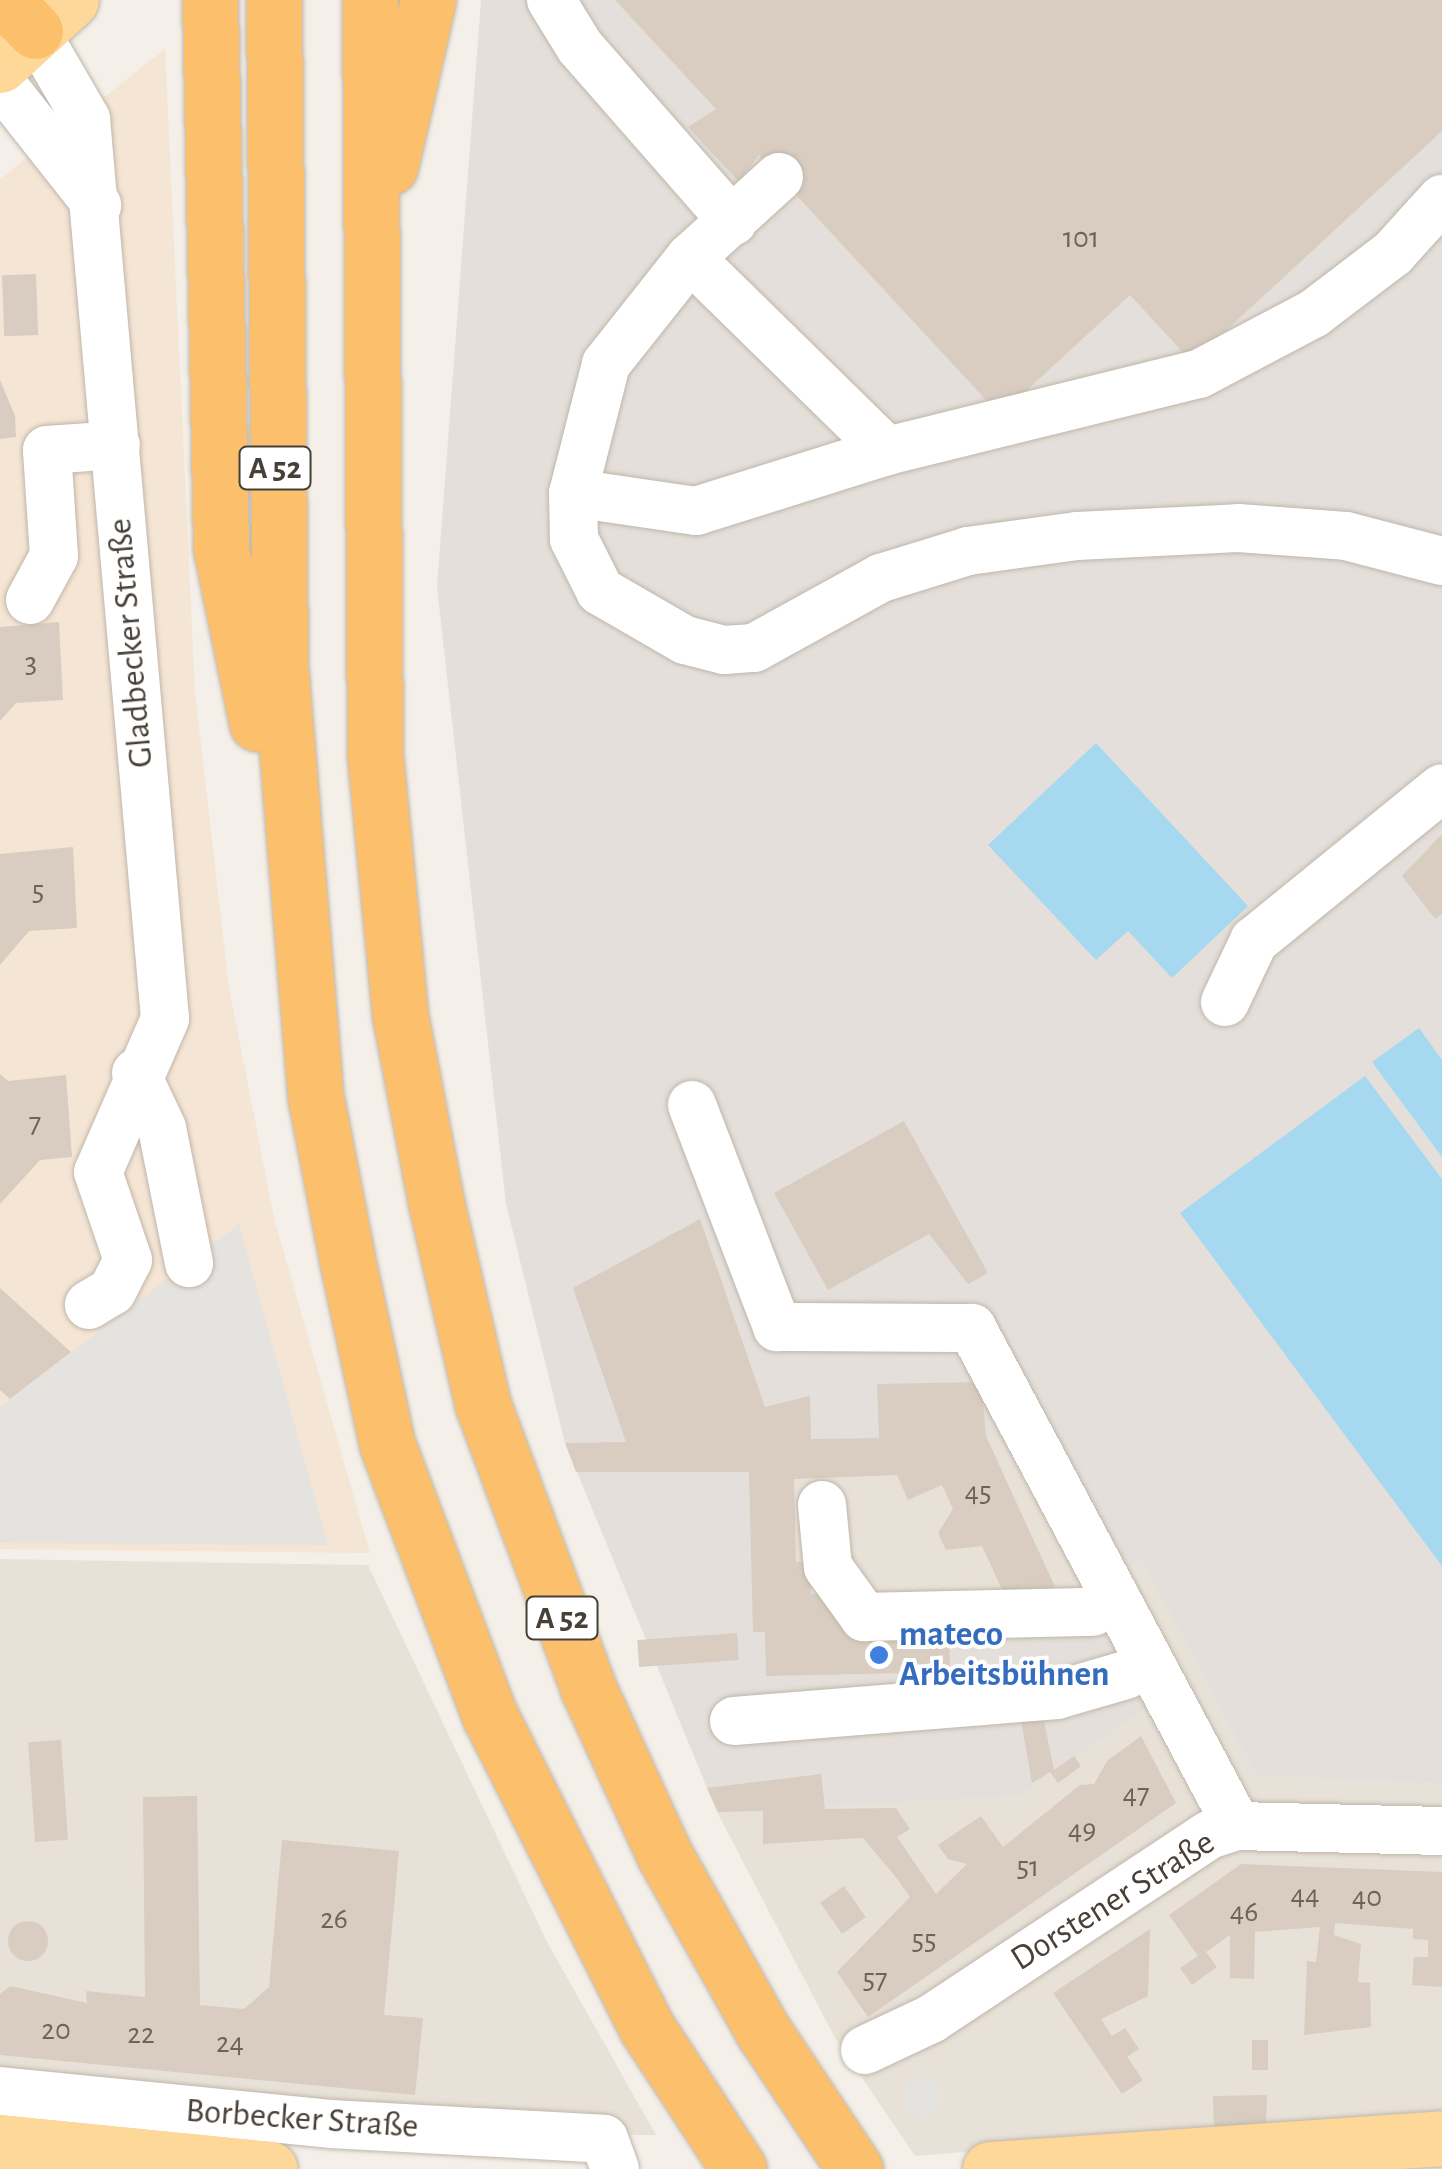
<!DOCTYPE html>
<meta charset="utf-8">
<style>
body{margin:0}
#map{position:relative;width:1442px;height:2169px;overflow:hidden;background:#f4f0e9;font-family:"Alegreya Sans",sans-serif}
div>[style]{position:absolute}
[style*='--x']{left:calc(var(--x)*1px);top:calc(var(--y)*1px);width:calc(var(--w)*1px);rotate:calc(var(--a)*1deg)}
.residential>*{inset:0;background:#e8e1d7}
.commercial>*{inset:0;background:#f5e5d4}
.industrial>*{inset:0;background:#e4dfda}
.parking>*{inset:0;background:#e5e3e0}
.round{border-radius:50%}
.water>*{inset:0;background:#a6d8f0}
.building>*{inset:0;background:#d9cdc1;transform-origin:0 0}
.roads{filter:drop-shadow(0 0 2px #c0b6ab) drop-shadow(0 0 2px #c0b6ab)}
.minor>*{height:48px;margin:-24px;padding:0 24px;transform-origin:24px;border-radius:24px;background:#fff}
.major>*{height:55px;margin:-27.5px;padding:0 27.5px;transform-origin:27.5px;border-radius:27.5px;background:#fdd899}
.highway>*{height:55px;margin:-27.5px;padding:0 27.5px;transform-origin:27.5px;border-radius:27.5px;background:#fcbf6c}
.dots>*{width:28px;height:28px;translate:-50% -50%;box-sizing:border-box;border:5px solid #fff;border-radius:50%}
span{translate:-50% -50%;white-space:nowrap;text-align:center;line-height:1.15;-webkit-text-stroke:8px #fff;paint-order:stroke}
.number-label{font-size:30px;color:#6c635a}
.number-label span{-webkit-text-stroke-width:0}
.shield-label span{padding:2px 8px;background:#fff;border:2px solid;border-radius:8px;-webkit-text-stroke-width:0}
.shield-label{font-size:32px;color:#484037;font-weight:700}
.street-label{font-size:35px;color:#484037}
.shop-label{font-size:35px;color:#366cbe;font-weight:700}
.left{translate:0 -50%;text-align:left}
</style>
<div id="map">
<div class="residential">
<div style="clip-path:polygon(1011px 1435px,1142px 1561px,1256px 1776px,1442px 1784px,1442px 2114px,915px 2156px,835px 2038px,717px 1812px,1016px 1797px,1113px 1624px,766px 1632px,777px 1440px)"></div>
<div style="clip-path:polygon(0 1559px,368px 1565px,547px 1942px,656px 2135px,329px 2135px,0 2100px)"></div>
</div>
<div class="commercial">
<div style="clip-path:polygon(165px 49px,195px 692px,229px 988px,275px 1222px,370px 1553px,0 1549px,0 179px)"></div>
</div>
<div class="industrial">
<div style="clip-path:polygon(481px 0,1442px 0,1442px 1784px,1256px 1776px,1142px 1561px,1087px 1576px,1011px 1436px,777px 1440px,766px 1631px,1114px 1624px,1155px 1702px,1016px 1797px,717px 1812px,565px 1443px,506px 1204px,437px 587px)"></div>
</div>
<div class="parking">
<div style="clip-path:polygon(239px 1224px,328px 1545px,0 1543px,0 1407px)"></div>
<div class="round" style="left:904px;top:2078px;width:38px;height:38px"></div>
</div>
<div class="water">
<div style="clip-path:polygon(1096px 743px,1248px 906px,1172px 978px,1128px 931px,1096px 960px,988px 845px)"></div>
<div style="clip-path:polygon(1419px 1028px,1442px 1060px,1442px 1157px,1372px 1062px)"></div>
<div style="clip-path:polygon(1365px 1076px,1442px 1179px,1442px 1566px,1180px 1213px)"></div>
</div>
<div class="building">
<div style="clip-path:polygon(615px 0,1442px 0,1442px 131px,1192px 362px,1130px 295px,1000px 415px,759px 155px,739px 182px,688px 127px,716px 109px)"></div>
<div style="left:36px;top:274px;width:61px;height:34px;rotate:88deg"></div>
<div style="clip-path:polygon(0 380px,15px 416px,16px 437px,0 439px)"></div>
<div style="clip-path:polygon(59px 622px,63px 700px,16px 703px,0 721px,0 627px)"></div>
<div style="clip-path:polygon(1442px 834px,1442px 914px,1435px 919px,1402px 876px)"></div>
<div style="clip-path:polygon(73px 847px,77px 928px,29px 931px,0 965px,0 854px)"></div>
<div style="clip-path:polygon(0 1074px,8px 1081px,66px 1075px,72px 1157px,40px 1160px,0 1204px)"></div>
<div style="clip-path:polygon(904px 1121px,988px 1273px,968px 1284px,929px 1234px,828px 1290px,774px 1193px)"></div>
<div style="clip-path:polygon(700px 1219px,765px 1407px,810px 1396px,811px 1439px,879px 1438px,877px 1384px,981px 1382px,986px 1436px,1056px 1589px,1011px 1609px,982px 1546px,946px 1550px,938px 1533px,953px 1509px,942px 1485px,908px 1500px,897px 1475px,794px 1479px,796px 1562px,811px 1562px,811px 1594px,842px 1594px,843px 1630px,949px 1627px,950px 1672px,766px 1676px,765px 1632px,753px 1632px,749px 1472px,576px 1472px,565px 1443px,626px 1442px,573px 1288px)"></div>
<div style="clip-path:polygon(0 1288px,71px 1352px,10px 1399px,0 1390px)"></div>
<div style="left:737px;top:1633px;width:27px;height:100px;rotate:86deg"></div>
<div style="clip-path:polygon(1043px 1716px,1054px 1770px,1074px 1756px,1081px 1766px,1058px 1783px,1050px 1772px,1032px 1783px,1021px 1720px)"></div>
<div style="clip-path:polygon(1141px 1736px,1176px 1803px,868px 2017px,837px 1972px,910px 1897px,895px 1876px,863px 1838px,763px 1844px,763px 1811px,718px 1812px,707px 1788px,821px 1774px,825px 1809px,896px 1808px,910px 1829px,897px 1837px,936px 1894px,967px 1864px,948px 1859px,938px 1845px,981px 1816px,1003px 1847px,1080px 1785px,1094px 1784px,1107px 1761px)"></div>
<div style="left:61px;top:1740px;width:100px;height:33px;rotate:86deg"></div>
<div style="clip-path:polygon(197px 1796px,200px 2005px,244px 2009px,269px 1987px,282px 1840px,399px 1851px,384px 2015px,423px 2018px,415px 2095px,0 2055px,0 1994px,10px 1986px,87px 2003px,86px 1991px,145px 1997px,143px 1797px)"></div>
<div style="clip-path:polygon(1241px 1864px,1442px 1872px,1442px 1987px,1412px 1985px,1414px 1957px,1428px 1957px,1428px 1940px,1413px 1939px,1413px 1929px,1335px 1923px,1334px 1935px,1361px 1944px,1358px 1982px,1370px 1983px,1371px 2027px,1304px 2035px,1307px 1961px,1316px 1962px,1320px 1927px,1255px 1932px,1254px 1979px,1230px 1978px,1230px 1935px,1206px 1952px,1217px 1967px,1192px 1985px,1180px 1968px,1198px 1956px,1169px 1915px)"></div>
<div style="left:844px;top:1886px;width:38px;height:29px;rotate:55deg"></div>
<div class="round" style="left:8px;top:1921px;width:40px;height:40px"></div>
<div style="clip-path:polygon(1150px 1929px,1148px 1996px,1101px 2019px,1112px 2036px,1125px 2028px,1139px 2049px,1127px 2057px,1143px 2080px,1122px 2094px,1053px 1993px)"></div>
<div style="left:1252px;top:2040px;width:16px;height:30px"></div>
<div style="clip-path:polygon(1267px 2095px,1266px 2127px,1214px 2132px,1213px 2096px)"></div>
</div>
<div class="roads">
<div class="minor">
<div style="--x:551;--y:0;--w:55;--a:58.3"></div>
<div style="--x:580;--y:47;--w:232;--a:48.8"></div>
<div style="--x:35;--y:31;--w:102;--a:59.9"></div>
<div style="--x:86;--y:119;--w:903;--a:84.98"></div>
<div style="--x:165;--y:1019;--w:167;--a:113.6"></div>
<div style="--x:98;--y:1172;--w:93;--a:71.2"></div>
<div style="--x:128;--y:1260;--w:35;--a:117"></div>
<div style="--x:112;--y:1291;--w:27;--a:149"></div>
<div style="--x:0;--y:82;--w:157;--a:51.7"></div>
<div style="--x:779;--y:177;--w:120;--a:137.7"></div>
<div style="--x:690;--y:258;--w:135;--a:128.4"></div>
<div style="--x:606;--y:364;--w:133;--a:104.3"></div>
<div style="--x:573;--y:493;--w:46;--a:88.8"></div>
<div style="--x:574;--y:539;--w:58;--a:63.4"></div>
<div style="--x:600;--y:591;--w:98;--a:30"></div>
<div style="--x:685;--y:640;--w:40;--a:14.4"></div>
<div style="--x:724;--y:650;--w:30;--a:-4"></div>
<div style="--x:754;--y:648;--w:145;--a:-28.9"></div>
<div style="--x:881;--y:578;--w:91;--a:-17.2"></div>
<div style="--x:968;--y:551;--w:110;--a:-7.8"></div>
<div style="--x:1077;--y:536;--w:161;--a:-2.8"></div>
<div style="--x:1238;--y:528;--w:108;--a:4.2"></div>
<div style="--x:1346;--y:536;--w:99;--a:14.6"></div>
<div style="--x:690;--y:258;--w:276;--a:44.4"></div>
<div style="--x:887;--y:451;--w:321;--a:-13.9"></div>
<div style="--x:1199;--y:374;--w:129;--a:-27.8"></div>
<div style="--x:1313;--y:314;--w:101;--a:-37.3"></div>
<div style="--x:1393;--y:253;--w:73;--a:-47.8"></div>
<div style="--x:573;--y:493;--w:124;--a:8.3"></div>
<div style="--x:696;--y:511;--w:200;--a:-17.4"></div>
<div style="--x:30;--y:600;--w:50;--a:-61.4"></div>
<div style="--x:54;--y:556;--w:106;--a:-93.8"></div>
<div style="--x:47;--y:450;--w:69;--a:-4.1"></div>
<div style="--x:1225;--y:1002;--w:68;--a:-64.6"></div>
<div style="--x:1254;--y:941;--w:242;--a:-39.1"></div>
<div style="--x:136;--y:1073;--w:61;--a:64.7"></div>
<div style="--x:162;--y:1128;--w:138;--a:78.7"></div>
<div style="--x:692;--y:1105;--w:238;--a:69"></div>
<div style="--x:777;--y:1327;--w:195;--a:0.3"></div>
<div style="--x:972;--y:1328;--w:564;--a:61.98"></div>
<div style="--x:822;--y:1505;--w:62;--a:84.5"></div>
<div style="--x:828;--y:1567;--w:62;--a:54.2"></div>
<div style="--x:864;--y:1617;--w:229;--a:-1.3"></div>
<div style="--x:734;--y:1721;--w:324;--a:-4.6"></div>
<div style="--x:1057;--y:1695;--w:72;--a:-16.2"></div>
<div style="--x:865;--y:2050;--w:73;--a:-25.2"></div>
<div style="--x:931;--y:2019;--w:333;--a:-33.5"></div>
<div style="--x:1209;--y:1835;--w:29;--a:-18"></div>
<div style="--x:1237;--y:1826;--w:205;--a:1.4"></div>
<div style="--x:0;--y:2091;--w:333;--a:5.7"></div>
<div style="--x:331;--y:2124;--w:273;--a:3.1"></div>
<div style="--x:604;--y:2139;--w:32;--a:70"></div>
</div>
<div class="major">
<div style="--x:0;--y:65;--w:96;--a:-42.5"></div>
<div style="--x:0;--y:2142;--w:271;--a:5.7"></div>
<div style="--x:990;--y:2169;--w:453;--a:-3.9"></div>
</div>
<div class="highway">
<div style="--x:5;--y:0;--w:43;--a:45.9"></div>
<div style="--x:210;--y:0;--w:548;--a:88.85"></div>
<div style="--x:221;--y:548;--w:179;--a:78.4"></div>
<div style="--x:274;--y:0;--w:665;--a:89.48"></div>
<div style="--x:280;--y:665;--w:435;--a:85.3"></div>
<div style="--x:316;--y:1099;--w:163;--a:79"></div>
<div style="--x:347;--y:1259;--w:189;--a:77.8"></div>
<div style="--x:387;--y:1444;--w:291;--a:69.3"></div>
<div style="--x:490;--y:1716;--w:349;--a:63.3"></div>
<div style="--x:647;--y:2028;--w:168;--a:56.9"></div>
<div style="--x:370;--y:0;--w:755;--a:89.62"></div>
<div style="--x:375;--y:755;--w:261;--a:84.5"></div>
<div style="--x:400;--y:1015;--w:190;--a:79.1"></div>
<div style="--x:436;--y:1202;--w:208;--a:77"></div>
<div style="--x:483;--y:1405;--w:302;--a:69.6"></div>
<div style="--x:588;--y:1688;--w:183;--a:65.4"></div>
<div style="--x:664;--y:1854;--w:203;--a:60.8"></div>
<div style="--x:763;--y:2031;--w:166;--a:56.3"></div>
<div style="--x:390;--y:167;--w:171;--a:-77.2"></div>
</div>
</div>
<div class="dots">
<div style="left:879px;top:1655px;background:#3f7fe0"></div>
</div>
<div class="number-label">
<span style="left:1081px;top:238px">101</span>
<span style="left:31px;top:663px">3</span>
<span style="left:38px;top:891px">5</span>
<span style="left:35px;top:1123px">7</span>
<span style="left:978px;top:1492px">45</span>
<span style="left:1136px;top:1794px">47</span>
<span style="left:1082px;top:1830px">49</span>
<span style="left:1028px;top:1867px">51</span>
<span style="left:1305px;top:1895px">44</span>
<span style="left:1367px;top:1897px">40</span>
<span style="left:1244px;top:1912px">46</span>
<span style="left:334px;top:1919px">26</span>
<span style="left:924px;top:1940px">55</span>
<span style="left:875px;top:1979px">57</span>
<span style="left:56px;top:2030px">20</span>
<span style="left:141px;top:2034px">22</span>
<span style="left:230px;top:2043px">24</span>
</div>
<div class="shield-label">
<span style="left:275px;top:468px">A 52</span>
<span style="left:562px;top:1618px">A 52</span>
</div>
<div class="street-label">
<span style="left:131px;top:643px;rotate:-95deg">Gladbecker Straße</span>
<span style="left:1113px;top:1901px;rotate:-32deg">Dorstener Straße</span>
<span style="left:302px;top:2119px;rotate:4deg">Borbecker Straße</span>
</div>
<div class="shop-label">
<span class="left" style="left:899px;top:1655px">mateco<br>Arbeitsbühnen</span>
</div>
</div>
